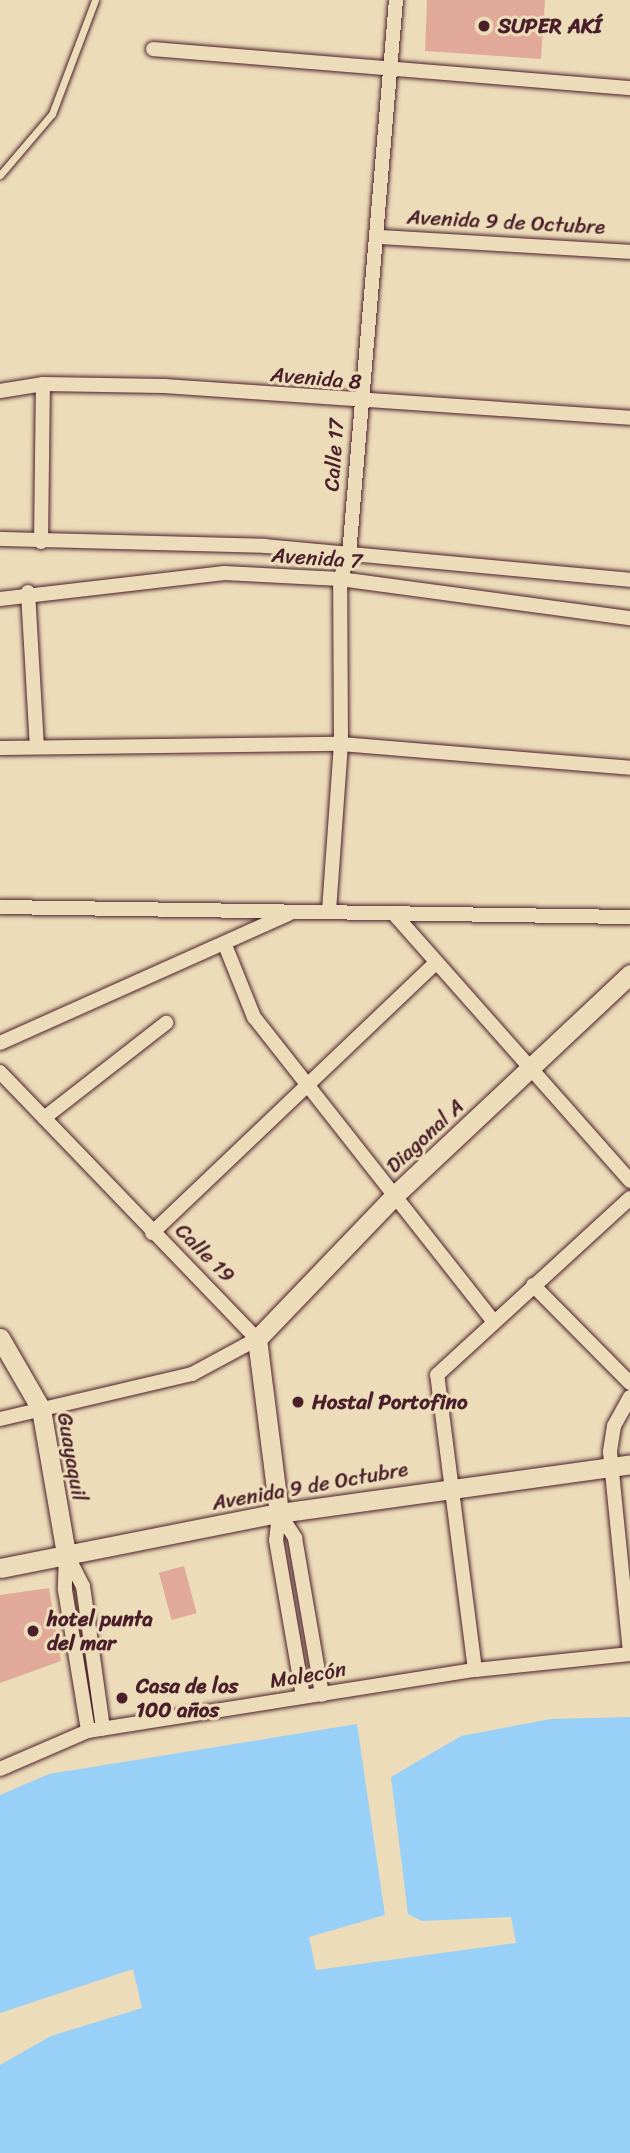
<!DOCTYPE html>
<meta charset="utf-8">
<style>
body{margin:0}
#map{position:relative;width:630px;height:2153px;overflow:hidden;background:#eddcb9;font-family:Sriracha,sans-serif}
div>[style]{position:absolute}
[style*='--x']{left:calc(var(--x)*1px);top:calc(var(--y)*1px);width:calc(var(--w)*1px);rotate:calc(var(--a)*1deg)}
.water>*{inset:0;background:#98d0f7}
.building>*{inset:0;background:#e1a99a;transform-origin:0 0}
.roads{filter:drop-shadow(0 0 2px #4a1f2b) drop-shadow(0 0 2px #4a1f2b)}
.lane>*{height:7px;margin:-3.5px;padding:0 3.5px;transform-origin:3.5px;border-radius:3.5px;background:#eddcb9}
.street>*{height:14px;margin:-7px;padding:0 7px;transform-origin:7px;border-radius:7px;background:#eddcb9}
.secondary>*{height:19px;margin:-9.5px;padding:0 9.5px;transform-origin:9.5px;border-radius:9.5px;background:#eddcb9}
.dots>*{width:19px;height:19px;translate:-50% -50%;box-sizing:border-box;border:4px solid #eddcb9;border-radius:50%}
span{translate:-50% -50%;white-space:nowrap;text-align:center;line-height:1.15;-webkit-text-stroke:6px #eddcb9;paint-order:stroke}
.poi-label{font-size:21px;color:#4a1f2b;font-weight:700}
.left{translate:0 -50%;text-align:left}
.street-label{font-size:21px;color:#4a1f2b}
</style>
<div id="map">
<div class="water">
<div style="clip-path:polygon(630px 1717px,630px 2153px,0 2153px,0 2065px,51px 2036px,142px 2008px,133px 1969px,0 2013px,0 1795px,49px 1774px,357px 1724px,385px 1915px,309px 1937px,316px 1970px,516px 1943px,511px 1917px,422px 1921px,408px 1914px,391px 1777px,461px 1736px,551px 1719px)"></div>
</div>
<div class="building">
<div style="clip-path:polygon(427px 0,545px 0,541px 59px,425px 51px)"></div>
<div style="left:184px;top:1566px;width:49px;height:26px;rotate:75deg"></div>
<div style="clip-path:polygon(49px 1588px,61px 1661px,0 1683px,0 1595px)"></div>
</div>
<div class="roads">
<div class="lane">
<div style="--x:0;--y:175;--w:80;--a:-49.6"></div>
<div style="--x:52;--y:114;--w:122;--a:-69.3"></div>
</div>
<div class="street">
<div style="--x:153;--y:49;--w:479;--a:4.7"></div>
<div style="--x:379;--y:237;--w:251;--a:3.4"></div>
<div style="--x:0;--y:391;--w:44;--a:-9.2"></div>
<div style="--x:43;--y:384;--w:121;--a:0.9"></div>
<div style="--x:164;--y:386;--w:467;--a:3.9"></div>
<div style="--x:0;--y:539;--w:265;--a:1.5"></div>
<div style="--x:265;--y:546;--w:367;--a:5.3"></div>
<div style="--x:41;--y:542;--w:158;--a:-89.3"></div>
<div style="--x:28;--y:592;--w:154;--a:86.7"></div>
<div style="--x:0;--y:599;--w:226;--a:-6.6"></div>
<div style="--x:224;--y:573;--w:116;--a:3"></div>
<div style="--x:340;--y:579;--w:293;--a:7.7"></div>
<div style="--x:0;--y:748;--w:341;--a:-0.7"></div>
<div style="--x:341;--y:744;--w:290;--a:4.7"></div>
<div style="--x:0;--y:907;--w:630;--a:0.91"></div>
<div style="--x:329;--y:911;--w:167;--a:-85.9"></div>
<div style="--x:341;--y:744;--w:165;--a:-90.3"></div>
<div style="--x:340;--y:579;--w:26;--a:-69"></div>
<div style="--x:349;--y:555;--w:557;--a:-85.16"></div>
<div style="--x:395;--y:915;--w:355;--a:48.5"></div>
<div style="--x:225;--y:945;--w:78;--a:68.1"></div>
<div style="--x:254;--y:1017;--w:387;--a:51.8"></div>
<div style="--x:0;--y:1043;--w:316;--a:-24.1"></div>
<div style="--x:0;--y:1072;--w:371;--a:46.1"></div>
<div style="--x:257;--y:1339;--w:74;--a:151.7"></div>
<div style="--x:192;--y:1374;--w:197;--a:166.8"></div>
<div style="--x:44;--y:1118;--w:155;--a:-37.9"></div>
<div style="--x:152;--y:1233;--w:392;--a:-43.6"></div>
<div style="--x:533;--y:1285;--w:138;--a:45.3"></div>
<div style="--x:630;--y:1397;--w:33;--a:119"></div>
<div style="--x:614;--y:1426;--w:26;--a:99"></div>
<div style="--x:610;--y:1452;--w:202;--a:84.3"></div>
<div style="--x:279;--y:1513;--w:30;--a:57"></div>
<div style="--x:295;--y:1538;--w:159;--a:80.2"></div>
<div style="--x:279;--y:1513;--w:27;--a:96"></div>
<div style="--x:276;--y:1540;--w:159;--a:80.2"></div>
<div style="--x:66;--y:1553;--w:37;--a:63"></div>
<div style="--x:83;--y:1586;--w:144;--a:82"></div>
<div style="--x:66;--y:1554;--w:36;--a:92"></div>
<div style="--x:65;--y:1590;--w:143;--a:80.7"></div>
<div style="--x:475;--y:1670;--w:297;--a:-97.3"></div>
<div style="--x:437;--y:1375;--w:262;--a:-42.5"></div>
<div style="--x:0;--y:1769;--w:96;--a:-23.4"></div>
<div style="--x:88;--y:1731;--w:392;--a:-9"></div>
<div style="--x:475;--y:1670;--w:156;--a:-5.9"></div>
</div>
<div class="secondary">
<div style="--x:0;--y:1338;--w:82;--a:60"></div>
<div style="--x:41;--y:1409;--w:146;--a:80.2"></div>
<div style="--x:279;--y:1513;--w:175;--a:-97.2"></div>
<div style="--x:257;--y:1339;--w:202;--a:-46.2"></div>
<div style="--x:397;--y:1193;--w:320;--a:-43.2"></div>
<div style="--x:0;--y:1568;--w:284;--a:-11.2"></div>
<div style="--x:279;--y:1513;--w:354;--a:-7.9"></div>
</div>
</div>
<div class="dots">
<div style="left:484px;top:26px;background:#4a1f2b"></div>
<div style="left:298px;top:1402px;background:#4a1f2b"></div>
<div style="left:33px;top:1631px;background:#4a1f2b"></div>
<div style="left:122px;top:1698px;background:#4a1f2b"></div>
</div>
<div class="poi-label">
<span class="left" style="left:498px;top:26px">SUPER AKÍ</span>
<span class="left" style="left:312px;top:1402px">Hostal Portofino</span>
<span class="left" style="left:47px;top:1631px">hotel punta<br>del mar</span>
<span class="left" style="left:136px;top:1698px">Casa de los<br>100 años</span>
</div>
<div class="street-label">
<span style="left:506px;top:222px;rotate:3deg">Avenida 9 de Octubre</span>
<span style="left:316px;top:378px;rotate:5deg">Avenida 8</span>
<span style="left:334px;top:455px;rotate:-86deg">Calle 17</span>
<span style="left:317px;top:558px;rotate:4deg">Avenida 7</span>
<span style="left:425px;top:1136px;rotate:-43deg">Diagonal A</span>
<span style="left:205px;top:1253px;rotate:45deg">Calle 19</span>
<span style="left:72px;top:1457px;rotate:80deg">Guayaquil</span>
<span style="left:310px;top:1486px;rotate:-10deg">Avenida 9 de Octubre</span>
<span style="left:308px;top:1675px;rotate:-9deg">Malecón</span>
</div>
</div>
